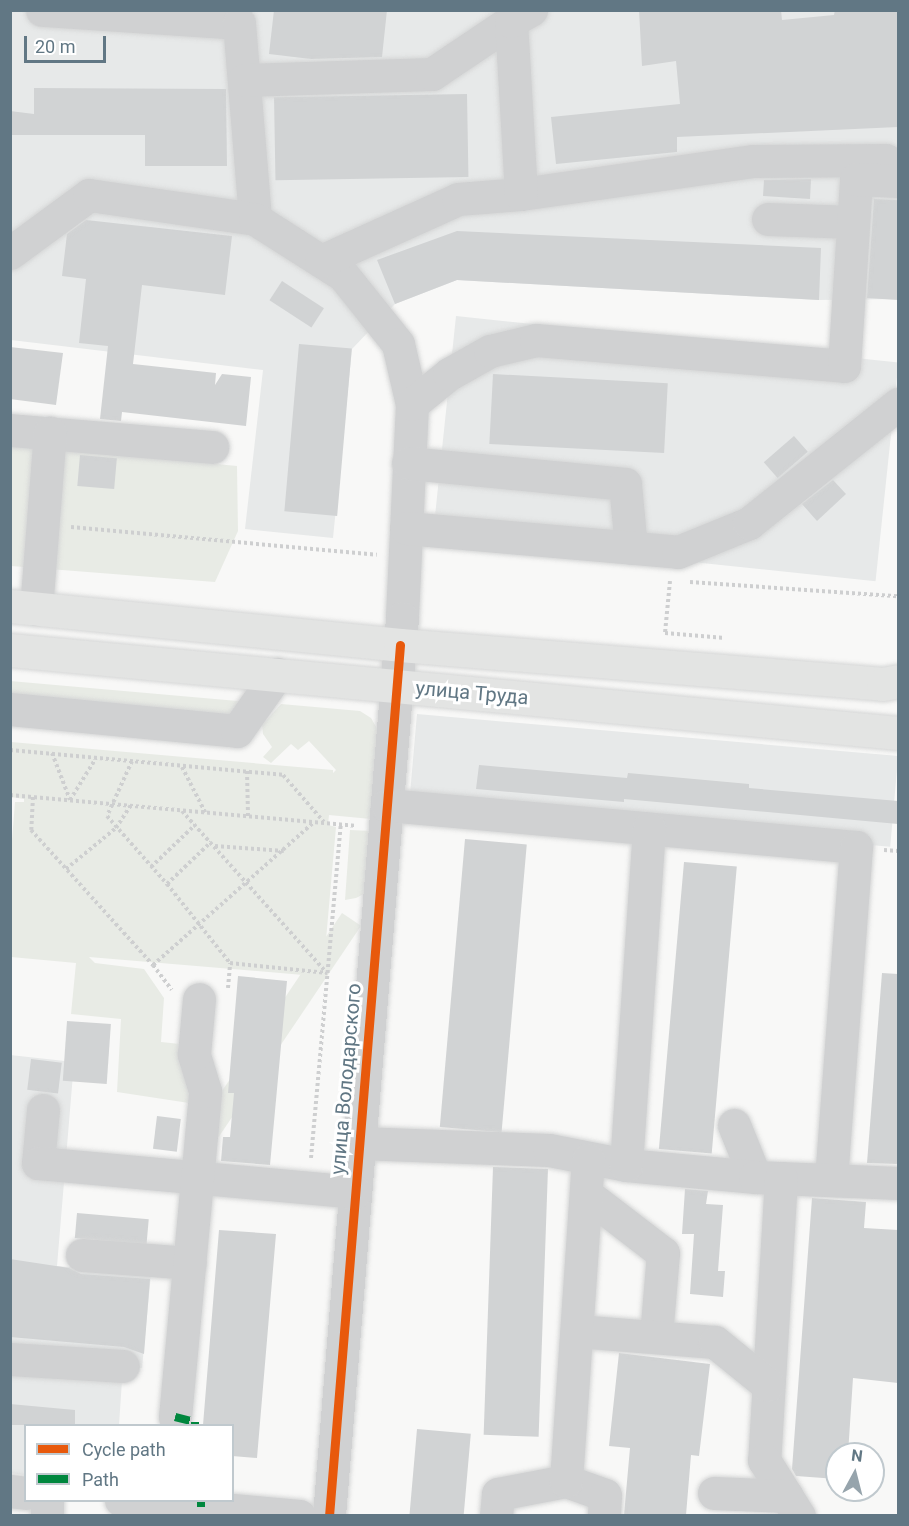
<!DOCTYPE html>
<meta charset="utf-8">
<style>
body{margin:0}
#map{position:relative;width:909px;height:1526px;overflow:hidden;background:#f8f8f7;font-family:Roboto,sans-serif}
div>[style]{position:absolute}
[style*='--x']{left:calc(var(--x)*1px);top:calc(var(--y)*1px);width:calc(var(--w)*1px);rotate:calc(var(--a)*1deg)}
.built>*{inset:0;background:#e7e9e9;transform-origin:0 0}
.green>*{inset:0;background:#e8ebe5;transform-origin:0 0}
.building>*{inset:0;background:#d1d3d4;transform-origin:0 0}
.path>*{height:4px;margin-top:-2px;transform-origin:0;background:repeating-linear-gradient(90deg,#cecfd0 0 3px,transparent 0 6px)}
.roads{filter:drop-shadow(0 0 2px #d5d6d6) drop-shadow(0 0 2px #d5d6d6)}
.minor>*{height:33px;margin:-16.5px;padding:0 16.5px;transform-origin:16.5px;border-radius:16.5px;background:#d0d1d2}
.major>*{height:33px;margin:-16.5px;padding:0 16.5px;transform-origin:16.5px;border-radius:16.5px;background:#e3e4e3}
.quiet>*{height:8px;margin-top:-4px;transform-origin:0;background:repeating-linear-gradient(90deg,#00873e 0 15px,transparent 0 23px)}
.cycleway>*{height:9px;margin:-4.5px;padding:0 4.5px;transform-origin:4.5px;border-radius:4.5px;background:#e8590c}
span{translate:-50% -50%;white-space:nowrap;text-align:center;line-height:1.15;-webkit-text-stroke:6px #fff;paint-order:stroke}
.street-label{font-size:20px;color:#617784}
.frame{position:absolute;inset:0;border:12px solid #617784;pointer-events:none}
.legend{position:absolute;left:24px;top:1424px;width:210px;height:78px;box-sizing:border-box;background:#fff;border:2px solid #c0c9ce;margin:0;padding:8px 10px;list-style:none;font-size:18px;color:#617784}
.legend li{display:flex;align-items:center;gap:12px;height:30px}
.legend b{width:30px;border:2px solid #c0c9ce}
.north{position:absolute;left:825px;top:1442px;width:60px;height:60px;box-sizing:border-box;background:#fff;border:2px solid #c0c9ce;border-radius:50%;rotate:7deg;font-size:16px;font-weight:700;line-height:24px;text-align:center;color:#617784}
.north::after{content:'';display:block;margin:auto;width:21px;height:27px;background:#96a4ac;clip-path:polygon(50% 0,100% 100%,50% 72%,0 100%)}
.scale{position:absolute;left:24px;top:36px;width:82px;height:27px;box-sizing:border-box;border:3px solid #617784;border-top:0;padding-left:8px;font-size:18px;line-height:21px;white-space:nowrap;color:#617784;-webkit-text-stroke:4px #fff;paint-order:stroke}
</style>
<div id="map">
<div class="built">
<div style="clip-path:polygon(11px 11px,898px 11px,898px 299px,818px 300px,457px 280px,395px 304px,352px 349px,333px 538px,245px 529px,263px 370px,11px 340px)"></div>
<div style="left:456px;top:316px;width:445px;height:220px;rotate:6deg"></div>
<div style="left:417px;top:714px;width:483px;height:91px;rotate:5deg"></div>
<div style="clip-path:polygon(10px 1055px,74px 1062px,57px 1266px,151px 1274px,142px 1368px,123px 1366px,119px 1425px,26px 1426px,25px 1475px,10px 1473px)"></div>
</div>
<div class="green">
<div style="clip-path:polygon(10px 444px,237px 466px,238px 531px,215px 582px,11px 566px)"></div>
<div style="left:10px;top:681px;width:240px;height:14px;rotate:5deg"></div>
<div style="clip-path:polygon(281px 704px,360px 711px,371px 718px,378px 730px,371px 819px,329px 815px,328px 825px,336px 827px,325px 951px,320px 954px,317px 952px,315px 976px,89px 957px,95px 963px,144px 969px,164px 998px,161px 1042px,190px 1045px,189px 1103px,117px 1092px,121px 1019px,71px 1014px,76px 963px,11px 957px,11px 853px,15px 802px,24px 802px,24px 799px,11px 797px,11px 742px,333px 770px,333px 773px,336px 770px,309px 741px,298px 750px,291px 744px,271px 763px,263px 757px,272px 747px,263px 734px,262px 725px)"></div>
<div style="clip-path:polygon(350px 830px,371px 831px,366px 893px,356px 898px,345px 900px)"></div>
<div style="left:342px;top:913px;width:23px;height:265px;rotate:34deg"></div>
</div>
<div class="building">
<div style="clip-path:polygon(274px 10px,387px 10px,382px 57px,311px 59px,269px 54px)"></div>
<div style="clip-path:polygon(639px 10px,781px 10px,782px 20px,834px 15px,835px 10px,898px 10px,898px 127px,677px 137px,677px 152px,556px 164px,551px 117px,680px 104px,676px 61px,642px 66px)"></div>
<div style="clip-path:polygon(34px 88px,226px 89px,227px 166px,145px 166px,145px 135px,10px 135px,10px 111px,34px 114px)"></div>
<div style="left:467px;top:94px;width:83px;height:193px;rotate:89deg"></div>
<div style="clip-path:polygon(811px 179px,810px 199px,763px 196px,764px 180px)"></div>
<div style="clip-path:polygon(874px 199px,898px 200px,898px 300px,867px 298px)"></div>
<div style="clip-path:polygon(86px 220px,232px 236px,225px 295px,142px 285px,133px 364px,216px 373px,215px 385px,222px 374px,251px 377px,246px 426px,122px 412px,121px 421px,100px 419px,108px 346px,79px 343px,86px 279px,62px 276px,67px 234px)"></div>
<div style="clip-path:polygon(457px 231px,821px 248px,819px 300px,457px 280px,395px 304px,377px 260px)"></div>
<div style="left:282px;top:281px;width:50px;height:23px;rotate:33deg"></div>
<div style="left:299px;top:344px;width:53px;height:168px;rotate:5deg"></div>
<div style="clip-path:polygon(10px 347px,63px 353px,56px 405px,10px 399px)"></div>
<div style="left:493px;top:374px;width:175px;height:70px;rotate:3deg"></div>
<div style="left:794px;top:436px;width:21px;height:40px;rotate:49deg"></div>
<div style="left:80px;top:455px;width:37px;height:31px;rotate:5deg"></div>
<div style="clip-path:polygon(833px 480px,846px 494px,817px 521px,802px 504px)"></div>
<div style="clip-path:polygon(479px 765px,627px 778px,628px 773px,749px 784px,749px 788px,898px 801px,898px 824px,624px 799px,624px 802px,476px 789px)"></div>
<div style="left:465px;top:839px;width:62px;height:289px;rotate:5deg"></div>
<div style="left:684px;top:862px;width:53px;height:288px;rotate:5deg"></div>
<div style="clip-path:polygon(882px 973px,898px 974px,898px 1164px,867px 1163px)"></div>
<div style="clip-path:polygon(238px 976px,287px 981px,270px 1165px,221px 1161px,223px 1137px,230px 1137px,234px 1093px,228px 1093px)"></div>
<div style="left:67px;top:1021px;width:44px;height:60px;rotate:4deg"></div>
<div style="left:31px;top:1059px;width:31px;height:31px;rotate:7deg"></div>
<div style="left:157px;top:1116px;width:24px;height:33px;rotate:7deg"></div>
<div style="left:493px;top:1167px;width:55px;height:268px;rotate:2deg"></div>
<div style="clip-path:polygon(685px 1189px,708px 1191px,706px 1204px,723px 1205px,718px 1271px,725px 1271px,723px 1297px,690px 1294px,694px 1234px,682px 1234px)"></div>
<div style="clip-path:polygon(812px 1198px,866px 1202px,864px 1228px,898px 1230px,898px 1383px,853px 1378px,848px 1454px,837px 1454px,837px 1479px,796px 1476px,792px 1469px)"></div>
<div style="left:77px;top:1213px;width:72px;height:25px;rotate:5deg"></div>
<div style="clip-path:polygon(219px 1230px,276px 1234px,257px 1458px,232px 1456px,232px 1425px,203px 1425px)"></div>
<div style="clip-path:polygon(10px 1259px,69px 1268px,81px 1274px,150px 1279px,144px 1354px,124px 1347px,10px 1337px)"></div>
<div style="clip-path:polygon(619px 1353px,710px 1364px,699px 1456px,691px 1455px,686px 1515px,624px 1515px,630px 1448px,609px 1446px)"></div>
<div style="clip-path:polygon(10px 1404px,75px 1410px,75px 1425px,10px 1425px)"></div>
<div style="left:417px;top:1429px;width:54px;height:86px;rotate:5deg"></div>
</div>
<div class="path">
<div style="--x:71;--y:527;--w:307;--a:5.2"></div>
<div style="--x:670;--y:581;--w:52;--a:95.5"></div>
<div style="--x:665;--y:633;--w:60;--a:4.8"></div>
<div style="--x:690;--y:582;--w:208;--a:3.9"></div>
<div style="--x:10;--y:750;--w:274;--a:5.2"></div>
<div style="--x:283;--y:775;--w:62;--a:48.9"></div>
<div style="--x:52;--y:753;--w:50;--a:69"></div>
<div style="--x:70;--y:800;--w:49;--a:-58.2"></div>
<div style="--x:132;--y:761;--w:60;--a:114.4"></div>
<div style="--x:107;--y:816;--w:91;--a:48.6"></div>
<div style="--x:167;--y:884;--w:101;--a:51.4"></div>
<div style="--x:230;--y:963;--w:98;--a:5.9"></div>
<div style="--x:182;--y:767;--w:51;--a:62.9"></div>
<div style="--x:247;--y:771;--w:45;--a:88.7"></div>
<div style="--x:10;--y:795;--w:346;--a:5.1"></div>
<div style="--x:33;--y:797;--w:33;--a:93"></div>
<div style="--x:31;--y:830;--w:182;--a:47.9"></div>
<div style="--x:153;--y:965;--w:31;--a:53"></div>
<div style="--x:182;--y:811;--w:217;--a:48.2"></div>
<div style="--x:215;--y:846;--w:69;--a:4.1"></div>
<div style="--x:884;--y:850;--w:14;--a:4"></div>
<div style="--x:151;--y:867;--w:61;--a:-43.7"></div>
<div style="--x:66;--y:869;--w:65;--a:-39.4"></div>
<div style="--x:116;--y:828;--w:27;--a:-57"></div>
<div style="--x:167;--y:884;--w:61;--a:-43.7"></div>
<div style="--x:153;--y:965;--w:215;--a:-41.6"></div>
<div style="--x:228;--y:988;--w:25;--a:-85"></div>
<div style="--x:311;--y:1158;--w:335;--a:-84.9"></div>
</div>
<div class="roads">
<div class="minor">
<div style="--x:42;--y:10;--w:197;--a:3.8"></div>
<div style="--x:239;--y:23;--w:197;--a:85.3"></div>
<div style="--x:244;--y:80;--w:188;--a:-1.8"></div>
<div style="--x:432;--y:74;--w:95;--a:-33.9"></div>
<div style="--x:521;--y:194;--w:235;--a:-8.1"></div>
<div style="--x:754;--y:161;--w:132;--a:-0.4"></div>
<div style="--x:768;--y:219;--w:85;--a:2"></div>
<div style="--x:10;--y:253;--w:98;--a:-36.3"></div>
<div style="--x:89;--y:195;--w:168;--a:8.2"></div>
<div style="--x:255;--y:219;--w:104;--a:32.5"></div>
<div style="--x:343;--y:275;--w:88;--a:51.4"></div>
<div style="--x:398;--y:344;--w:62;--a:76.9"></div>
<div style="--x:412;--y:404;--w:214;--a:92.7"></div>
<div style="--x:402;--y:618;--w:901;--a:94.65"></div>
<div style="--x:321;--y:261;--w:150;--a:-24.3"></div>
<div style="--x:458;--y:199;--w:63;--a:-4.5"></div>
<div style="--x:521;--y:194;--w:173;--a:-93.3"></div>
<div style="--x:511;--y:21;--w:23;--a:-29"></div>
<div style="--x:412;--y:404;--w:48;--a:-39"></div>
<div style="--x:449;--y:374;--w:47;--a:-29.3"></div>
<div style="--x:490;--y:351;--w:47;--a:-13.4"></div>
<div style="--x:536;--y:340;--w:309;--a:4.8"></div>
<div style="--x:844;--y:366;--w:187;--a:-86.3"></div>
<div style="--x:856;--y:179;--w:42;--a:2.7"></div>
<div style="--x:10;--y:430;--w:203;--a:4.8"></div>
<div style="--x:408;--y:463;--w:218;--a:5.5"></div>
<div style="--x:625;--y:484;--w:64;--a:84.6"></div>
<div style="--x:406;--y:528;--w:273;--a:5"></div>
<div style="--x:678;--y:552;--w:77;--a:-22.2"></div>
<div style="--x:749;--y:523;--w:191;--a:-38.6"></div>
<div style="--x:36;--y:609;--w:177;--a:-85.5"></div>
<div style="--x:10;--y:709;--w:228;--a:5.5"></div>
<div style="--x:237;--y:731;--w:70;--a:-54.9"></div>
<div style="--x:387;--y:805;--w:471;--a:5.1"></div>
<div style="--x:856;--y:847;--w:333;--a:94.3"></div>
<div style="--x:43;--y:1110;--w:53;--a:95.4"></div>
<div style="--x:38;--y:1163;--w:318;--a:5.2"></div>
<div style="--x:734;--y:1125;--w:56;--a:68"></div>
<div style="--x:359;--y:1143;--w:190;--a:2.1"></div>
<div style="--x:549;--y:1150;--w:78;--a:11"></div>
<div style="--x:626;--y:1165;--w:130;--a:5.3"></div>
<div style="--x:755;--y:1177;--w:143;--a:2.4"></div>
<div style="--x:626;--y:1165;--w:337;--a:-86.1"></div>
<div style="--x:781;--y:1178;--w:283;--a:93.4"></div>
<div style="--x:764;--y:1460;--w:66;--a:58"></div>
<div style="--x:586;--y:1194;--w:97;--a:37.5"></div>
<div style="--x:663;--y:1253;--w:83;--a:94.8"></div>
<div style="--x:82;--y:1255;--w:108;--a:4.2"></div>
<div style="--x:577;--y:1331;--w:138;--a:4.6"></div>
<div style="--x:715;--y:1342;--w:68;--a:39.1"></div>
<div style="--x:10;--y:1359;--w:113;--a:3.5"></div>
<div style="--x:175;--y:1417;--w:327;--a:-84.7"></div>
<div style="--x:205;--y:1091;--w:39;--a:-107"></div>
<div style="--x:194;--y:1054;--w:55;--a:-84.8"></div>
<div style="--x:566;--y:1481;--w:41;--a:19.7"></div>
<div style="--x:605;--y:1495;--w:21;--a:93"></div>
<div style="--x:10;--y:1491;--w:16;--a:7"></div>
<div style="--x:714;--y:1493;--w:73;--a:2.4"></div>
<div style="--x:121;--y:1500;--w:179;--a:5.1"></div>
<div style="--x:47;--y:1516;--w:16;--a:-90"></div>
<div style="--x:496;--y:1516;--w:22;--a:-85"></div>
<div style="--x:498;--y:1494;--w:69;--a:-10.8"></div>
<div style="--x:566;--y:1481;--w:322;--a:-86.1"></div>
</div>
<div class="major">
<div style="--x:10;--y:606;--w:392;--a:5.7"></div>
<div style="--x:400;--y:645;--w:485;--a:4.6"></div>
<div style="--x:883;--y:684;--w:15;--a:-11"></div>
<div style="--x:10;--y:650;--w:892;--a:5.34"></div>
</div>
</div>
<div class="quiet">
<div style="--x:175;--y:1417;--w:21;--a:14"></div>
<div style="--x:195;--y:1422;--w:4;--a:90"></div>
<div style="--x:201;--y:1500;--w:7;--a:90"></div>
</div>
<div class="cycleway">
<div style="--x:329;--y:1516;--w:874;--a:-85.34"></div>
</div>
<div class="street-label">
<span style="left:472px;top:693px;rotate:5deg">улица Труда</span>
<span style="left:346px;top:1079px;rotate:-85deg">улица Володарского</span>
</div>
<div class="frame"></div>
<ul class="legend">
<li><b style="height:8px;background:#e8590c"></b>Cycle path</li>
<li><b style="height:8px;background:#00873e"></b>Path</li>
</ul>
<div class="north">N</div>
<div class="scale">20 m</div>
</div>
